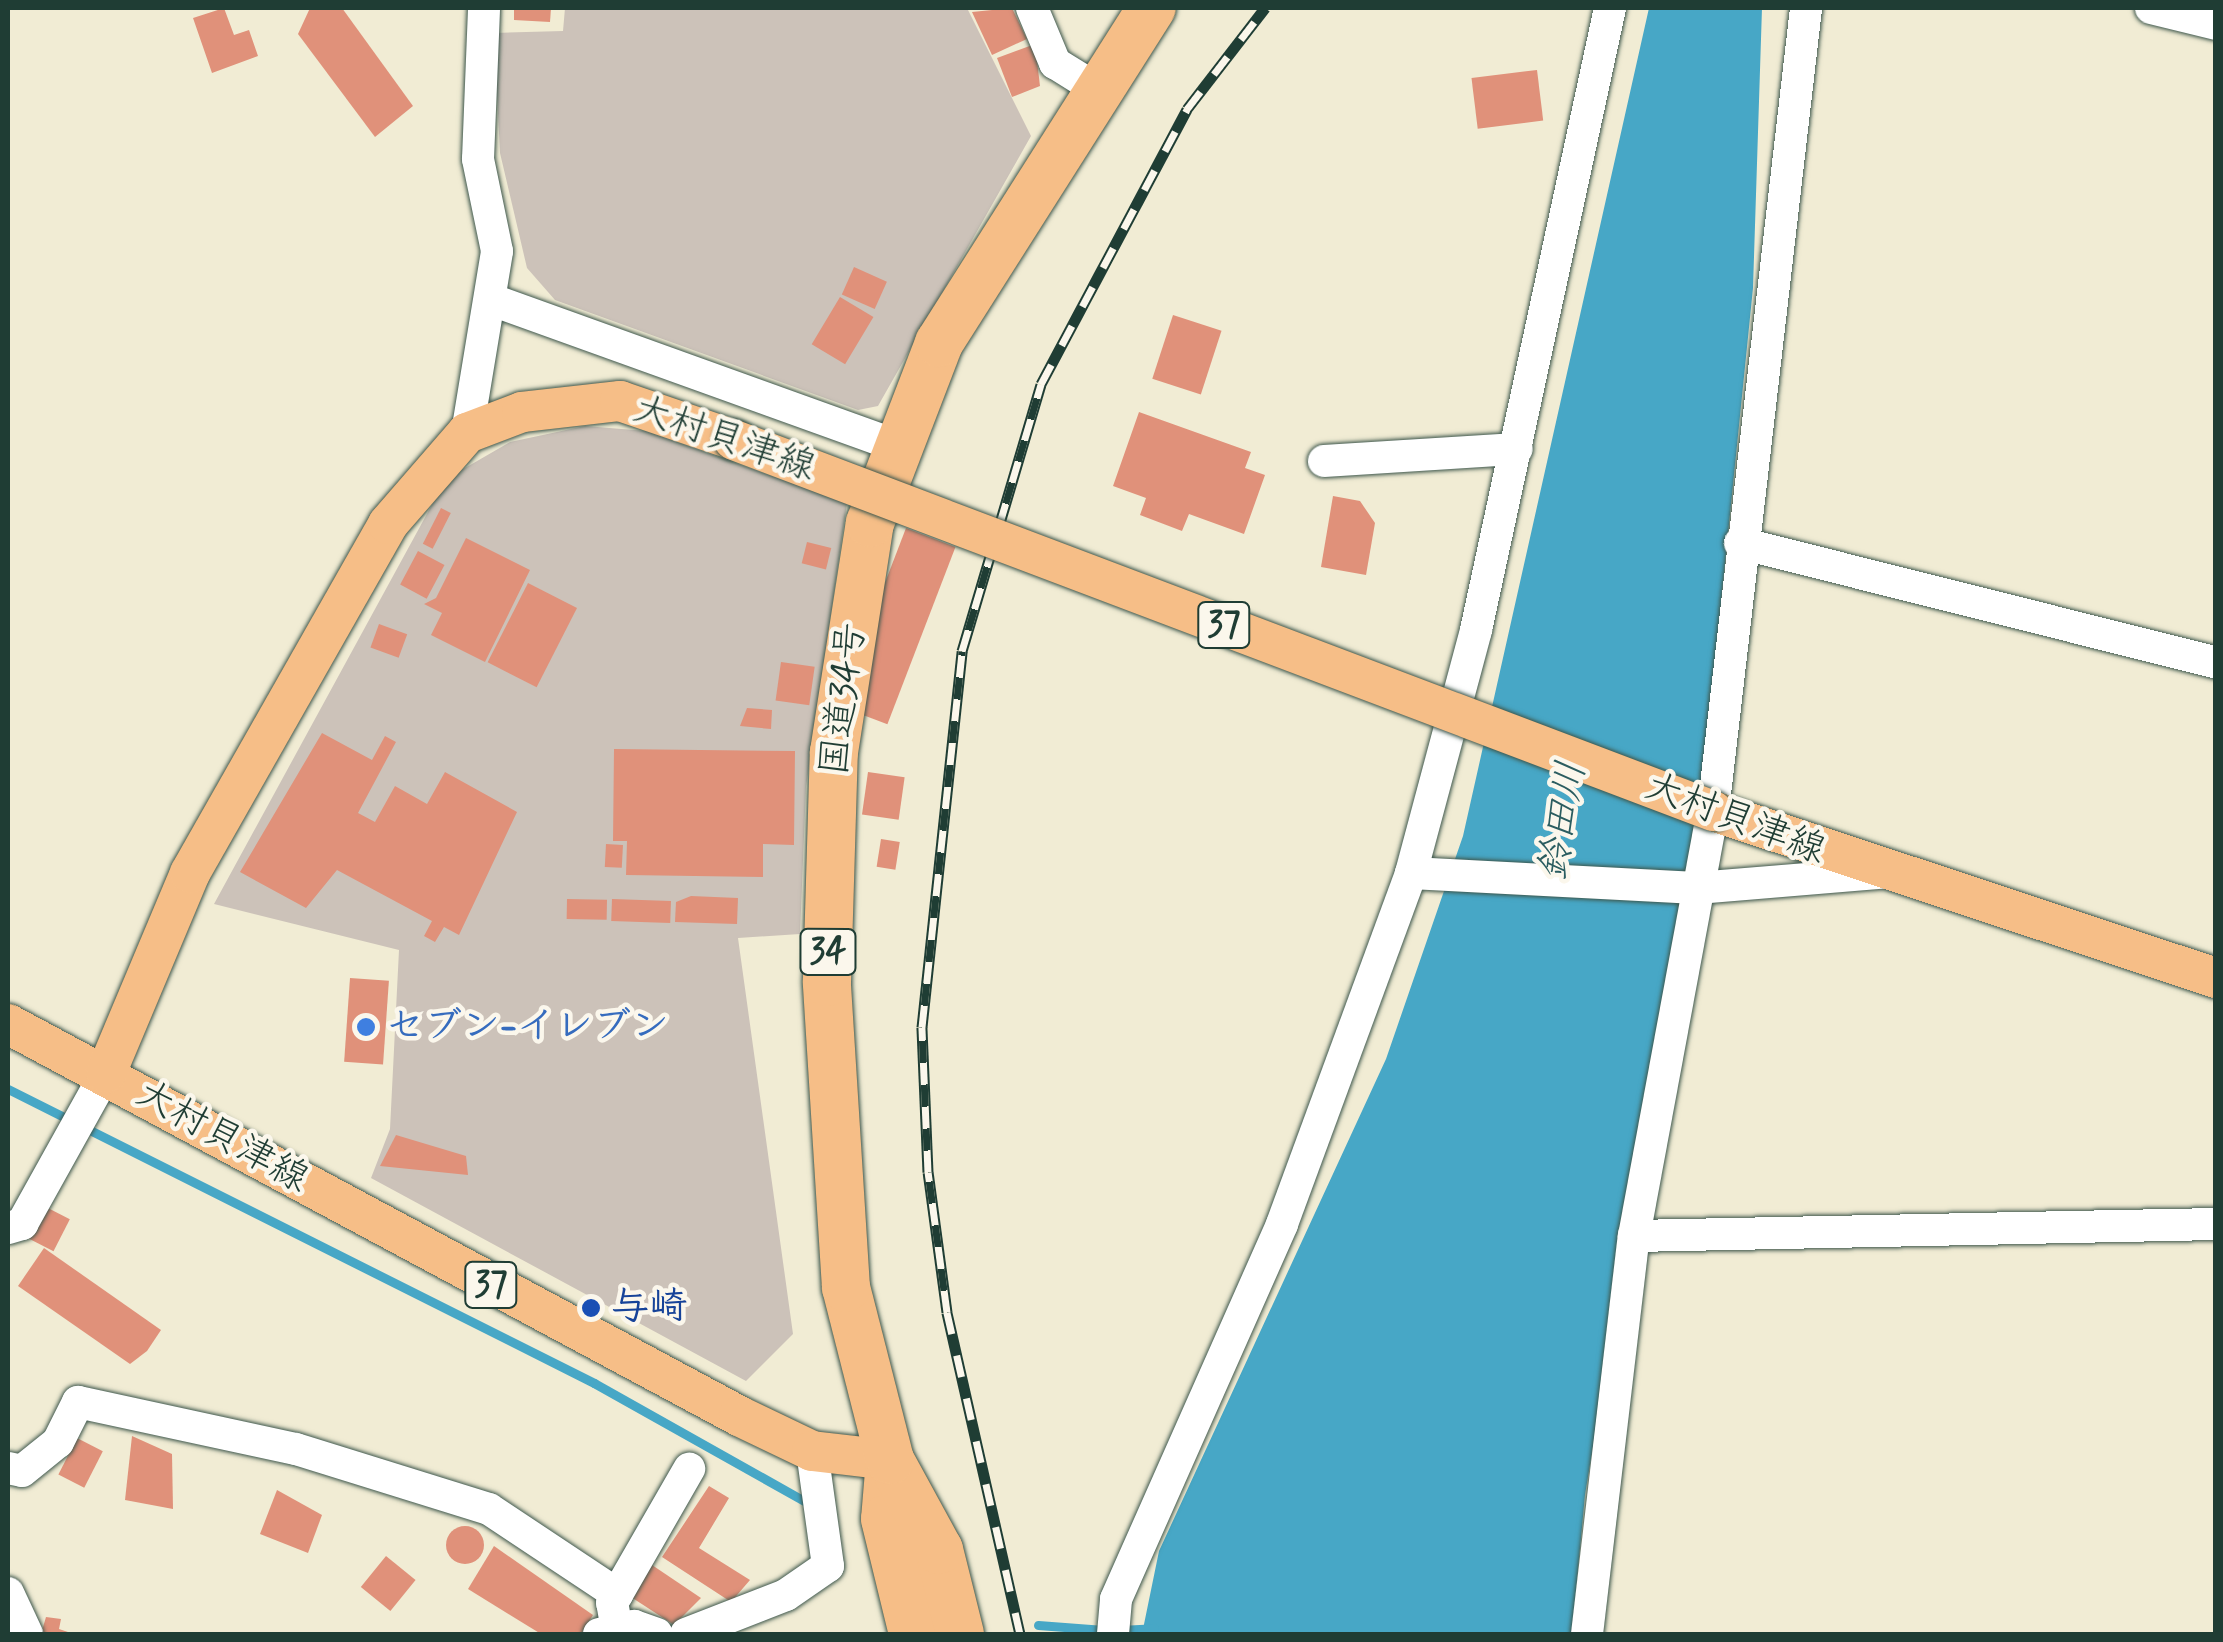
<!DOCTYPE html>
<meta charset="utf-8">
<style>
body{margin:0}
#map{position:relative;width:2223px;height:1642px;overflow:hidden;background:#f1ecd4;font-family:Mynerve,"Klee One",sans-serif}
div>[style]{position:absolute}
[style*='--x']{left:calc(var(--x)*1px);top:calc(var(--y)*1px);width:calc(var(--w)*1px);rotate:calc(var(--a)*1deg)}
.industrial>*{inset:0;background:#ccc2b9}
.water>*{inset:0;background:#47a7c6}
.stream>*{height:9px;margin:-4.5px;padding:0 4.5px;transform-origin:4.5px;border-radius:4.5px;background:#47a7c6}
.building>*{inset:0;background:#e0917a;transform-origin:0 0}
.round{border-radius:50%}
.roads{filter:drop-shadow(0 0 2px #3e574c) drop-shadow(0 0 2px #3e574c)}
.minor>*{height:32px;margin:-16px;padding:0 16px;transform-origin:16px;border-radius:16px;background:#fff}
.major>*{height:40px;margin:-20px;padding:0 20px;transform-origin:20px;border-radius:20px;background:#f6be87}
.highway>*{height:48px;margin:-24px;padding:0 24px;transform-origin:24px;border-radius:24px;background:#f6be87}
.rail>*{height:11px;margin-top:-5.5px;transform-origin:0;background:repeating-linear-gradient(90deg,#fbf7ec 0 22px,#1f3d34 0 44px);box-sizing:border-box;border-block:2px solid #1f3d34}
.bridges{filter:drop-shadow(0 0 2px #3e574c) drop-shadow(0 0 2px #3e574c)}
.major-bridge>*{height:40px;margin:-20px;padding:0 20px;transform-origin:20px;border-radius:20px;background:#f6be87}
.dots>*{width:28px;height:28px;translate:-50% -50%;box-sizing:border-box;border:5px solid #fbf7ec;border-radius:50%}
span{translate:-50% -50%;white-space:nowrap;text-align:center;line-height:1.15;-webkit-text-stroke:9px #fbf7ec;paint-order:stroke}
.shield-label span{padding:2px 8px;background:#fbf7ec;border:2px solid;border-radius:8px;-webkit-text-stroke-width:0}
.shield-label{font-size:35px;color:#1f3d34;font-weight:700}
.street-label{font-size:38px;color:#1f3d34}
.shop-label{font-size:38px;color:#366cbe;font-weight:700}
.left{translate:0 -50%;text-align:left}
.transit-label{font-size:38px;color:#164399;font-weight:700}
.water-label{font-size:40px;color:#2b5d60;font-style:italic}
.frame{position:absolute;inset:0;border:10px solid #1f3d34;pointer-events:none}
</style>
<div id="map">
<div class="industrial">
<div style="clip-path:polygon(565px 8px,967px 8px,1031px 136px,878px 406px,858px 410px,555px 300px,527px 268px,500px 153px,494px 33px,563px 31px)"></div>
<div style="clip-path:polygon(585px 426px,646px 431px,847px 503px,806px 787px,800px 934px,738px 938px,793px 1334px,746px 1381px,371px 1178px,390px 1129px,399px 950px,214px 904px,446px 479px,510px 442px)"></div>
</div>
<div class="water">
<div style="clip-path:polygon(1649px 8px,1762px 8px,1753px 288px,1704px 770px,1585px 1495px,1572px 1634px,1142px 1634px,1159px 1551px,1386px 1059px,1463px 836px)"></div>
</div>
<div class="stream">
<div style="--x:8;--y:1089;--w:656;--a:26.64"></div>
<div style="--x:594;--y:1383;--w:251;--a:29.3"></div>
<div style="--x:1038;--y:1625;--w:66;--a:4.3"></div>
<div style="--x:1120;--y:1630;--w:34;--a:-3"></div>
</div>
<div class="building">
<div style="clip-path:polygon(224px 8px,234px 35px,249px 30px,258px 56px,212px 73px,193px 18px)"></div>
<div style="clip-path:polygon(310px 8px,342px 8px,413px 106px,375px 137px,298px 34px)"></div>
<div style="clip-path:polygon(514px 8px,551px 8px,550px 22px,514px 20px)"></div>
<div style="clip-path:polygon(1012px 8px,1027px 39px,992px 55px,972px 12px)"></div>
<div style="clip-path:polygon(1035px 44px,1040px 86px,1012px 97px,997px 58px)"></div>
<div style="left:1537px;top:70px;width:51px;height:66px;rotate:83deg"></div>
<div style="left:854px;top:267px;width:36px;height:30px;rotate:24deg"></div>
<div style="left:840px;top:297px;width:39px;height:55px;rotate:31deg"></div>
<div style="left:1173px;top:315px;width:51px;height:67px;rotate:18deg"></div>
<div style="clip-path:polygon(1139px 412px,1251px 452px,1245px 468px,1265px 475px,1244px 534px,1189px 514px,1182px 531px,1140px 515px,1146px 498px,1113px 486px)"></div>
<div style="clip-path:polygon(1333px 496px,1360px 501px,1375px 523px,1366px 575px,1321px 567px)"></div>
<div style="left:441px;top:508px;width:11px;height:40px;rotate:27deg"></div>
<div style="left:906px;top:528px;width:53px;height:190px;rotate:21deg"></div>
<div style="clip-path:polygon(466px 538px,530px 570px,485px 662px,431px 635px,442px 613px,424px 604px,436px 598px)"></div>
<div style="left:807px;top:542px;width:25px;height:22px;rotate:14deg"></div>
<div style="left:418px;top:551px;width:30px;height:38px;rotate:28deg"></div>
<div style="left:528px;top:583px;width:55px;height:89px;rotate:27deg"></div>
<div style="left:379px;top:624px;width:30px;height:25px;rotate:20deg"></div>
<div style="left:781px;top:662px;width:34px;height:39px;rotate:8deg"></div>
<div style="clip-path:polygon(747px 708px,772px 710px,771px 729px,740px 726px)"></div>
<div style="clip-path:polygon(322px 733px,372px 760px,385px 736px,396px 742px,358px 813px,375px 822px,395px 786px,427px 804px,445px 772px,517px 812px,459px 935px,444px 927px,435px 942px,424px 936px,432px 921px,337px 870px,306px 908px,240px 872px)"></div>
<div style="clip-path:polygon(614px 749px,795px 751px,794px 845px,763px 844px,763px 877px,626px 875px,627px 841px,613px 841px)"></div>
<div style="left:868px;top:772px;width:37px;height:43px;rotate:8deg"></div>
<div style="left:881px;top:839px;width:19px;height:28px;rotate:9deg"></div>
<div style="left:606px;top:844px;width:17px;height:23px;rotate:3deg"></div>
<div style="clip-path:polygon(691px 896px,738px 898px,737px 924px,675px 922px,676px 902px)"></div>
<div style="left:567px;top:899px;width:40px;height:20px;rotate:1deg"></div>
<div style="left:612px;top:899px;width:59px;height:22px;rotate:2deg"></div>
<div style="left:350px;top:978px;width:39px;height:84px;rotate:4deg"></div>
<div style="clip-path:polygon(396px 1135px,466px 1156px,468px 1175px,380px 1166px)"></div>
<div style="left:44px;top:1206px;width:29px;height:36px;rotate:27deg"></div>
<div style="clip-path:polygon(44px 1248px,161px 1330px,147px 1351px,130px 1364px,18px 1286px)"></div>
<div style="clip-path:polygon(132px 1436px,172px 1454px,173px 1509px,125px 1500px)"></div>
<div style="left:77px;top:1438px;width:29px;height:41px;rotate:27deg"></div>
<div style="clip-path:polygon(709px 1486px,729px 1498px,699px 1548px,750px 1580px,731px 1602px,662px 1557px)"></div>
<div style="clip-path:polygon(277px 1490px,322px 1515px,308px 1553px,260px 1534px)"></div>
<div class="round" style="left:446px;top:1526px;width:38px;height:38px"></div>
<div style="clip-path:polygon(494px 1546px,593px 1615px,581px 1634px,541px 1634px,468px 1589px)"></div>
<div style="left:386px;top:1556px;width:38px;height:40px;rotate:39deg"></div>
<div style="clip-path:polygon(652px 1565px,701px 1598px,674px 1625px,631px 1597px)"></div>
<div style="clip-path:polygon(46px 1617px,61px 1619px,59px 1629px,74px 1634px,41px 1634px)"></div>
</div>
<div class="roads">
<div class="minor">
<div style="--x:1032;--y:8;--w:60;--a:67.3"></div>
<div style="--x:1055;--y:63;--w:49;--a:31.8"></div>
<div style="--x:2151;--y:8;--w:67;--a:13.8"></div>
<div style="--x:495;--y:301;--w:425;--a:19.8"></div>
<div style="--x:467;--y:433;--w:184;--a:-80.6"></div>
<div style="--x:497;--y:251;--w:94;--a:-101.7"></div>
<div style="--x:478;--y:159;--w:151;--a:-87.7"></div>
<div style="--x:1324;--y:461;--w:193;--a:-3.6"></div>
<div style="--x:1740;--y:543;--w:491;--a:14.1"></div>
<div style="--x:1411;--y:873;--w:286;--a:3"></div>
<div style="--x:1697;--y:888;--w:184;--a:-4.7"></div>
<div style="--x:8;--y:1228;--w:15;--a:-16"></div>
<div style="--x:22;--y:1224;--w:173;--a:-60.9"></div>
<div style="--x:1634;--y:1236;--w:582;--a:-1.18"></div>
<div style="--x:8;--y:1468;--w:14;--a:12"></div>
<div style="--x:22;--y:1471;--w:46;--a:-38.9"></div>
<div style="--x:58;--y:1442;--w:45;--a:-63.4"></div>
<div style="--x:78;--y:1402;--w:223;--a:12.2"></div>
<div style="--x:296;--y:1449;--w:202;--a:17.3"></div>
<div style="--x:489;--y:1509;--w:154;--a:33.6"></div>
<div style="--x:8;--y:1593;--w:45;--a:65.1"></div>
<div style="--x:617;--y:1630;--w:27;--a:-100"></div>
<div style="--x:612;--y:1603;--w:155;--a:-60.1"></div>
<div style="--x:599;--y:1634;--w:36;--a:-13"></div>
<div style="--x:634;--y:1626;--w:24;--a:19"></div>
<div style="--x:686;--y:1634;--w:107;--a:-21.3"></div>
<div style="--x:786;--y:1595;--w:51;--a:-34.6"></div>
<div style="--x:828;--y:1566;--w:116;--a:-97.9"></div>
<div style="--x:1113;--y:1634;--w:35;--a:-85"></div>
<div style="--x:1116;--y:1599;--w:410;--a:-66.1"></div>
<div style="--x:1282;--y:1224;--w:374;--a:-69.8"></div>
<div style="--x:1411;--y:873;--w:252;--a:-75"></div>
<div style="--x:1476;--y:630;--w:636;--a:-77.84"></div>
<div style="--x:1587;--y:1634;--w:401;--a:-83.3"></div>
<div style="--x:1634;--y:1236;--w:432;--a:-79.5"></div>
<div style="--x:1713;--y:811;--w:808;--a:-83.39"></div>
</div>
<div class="major">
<div style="--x:1713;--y:811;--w:530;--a:18.37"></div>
<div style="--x:8;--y:1024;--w:829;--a:28.2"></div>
<div style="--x:739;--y:1416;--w:81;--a:25.6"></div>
<div style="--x:812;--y:1451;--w:79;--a:6.6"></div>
<div style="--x:106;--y:1073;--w:217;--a:-67.2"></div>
<div style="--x:190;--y:873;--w:401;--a:-60.4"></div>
<div style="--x:388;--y:524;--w:121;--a:-49"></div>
<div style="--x:467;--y:433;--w:59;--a:-20.9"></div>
<div style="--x:522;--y:412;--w:99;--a:-6.4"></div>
<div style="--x:620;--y:401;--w:120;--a:18.9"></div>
</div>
<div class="highway">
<div style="--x:890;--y:1460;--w:59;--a:94.8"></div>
<div style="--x:885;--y:1519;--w:118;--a:76.3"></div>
<div style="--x:960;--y:1634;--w:87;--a:-104"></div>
<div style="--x:939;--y:1550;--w:102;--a:-118.6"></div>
<div style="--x:890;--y:1460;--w:178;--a:-104.3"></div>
<div style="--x:846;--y:1288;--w:307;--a:-93.6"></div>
<div style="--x:827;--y:982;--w:230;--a:-88.3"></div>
<div style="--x:834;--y:752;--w:232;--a:-81.1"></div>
<div style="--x:870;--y:523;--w:193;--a:-69"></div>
<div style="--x:939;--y:343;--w:397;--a:-57.6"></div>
</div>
</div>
<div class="rail">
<div style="--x:1020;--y:1634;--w:330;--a:-102.8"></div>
<div style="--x:947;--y:1312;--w:141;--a:-97.7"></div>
<div style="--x:928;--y:1172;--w:145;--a:-92.4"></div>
<div style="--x:922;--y:1027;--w:378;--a:-83.9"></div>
<div style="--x:962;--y:651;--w:278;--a:-73.5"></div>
<div style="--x:1041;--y:384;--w:311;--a:-62"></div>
<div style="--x:1187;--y:109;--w:128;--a:-52.3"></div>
</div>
<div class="bridges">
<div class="major-bridge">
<div style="--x:734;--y:440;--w:1047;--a:20.75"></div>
</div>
</div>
<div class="dots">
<div style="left:366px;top:1027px;background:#3f7fe0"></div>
<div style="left:591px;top:1308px;background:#1a4fb4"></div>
</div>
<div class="shield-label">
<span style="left:1224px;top:625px">37</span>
<span style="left:828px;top:952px">34</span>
<span style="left:491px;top:1285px">37</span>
</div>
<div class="street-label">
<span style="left:724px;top:439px;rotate:19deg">大村貝津線</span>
<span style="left:844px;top:699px;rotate:-83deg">国道34号</span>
<span style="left:1735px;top:819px;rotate:21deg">大村貝津線</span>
<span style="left:222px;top:1137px;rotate:29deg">大村貝津線</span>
</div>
<div class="shop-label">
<span class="left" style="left:386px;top:1027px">セブン-イレブン</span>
</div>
<div class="transit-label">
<span class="left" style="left:611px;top:1308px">与崎</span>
</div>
<div class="water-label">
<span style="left:1563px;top:821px;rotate:-80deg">鈴田川</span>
</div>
<div class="frame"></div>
</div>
